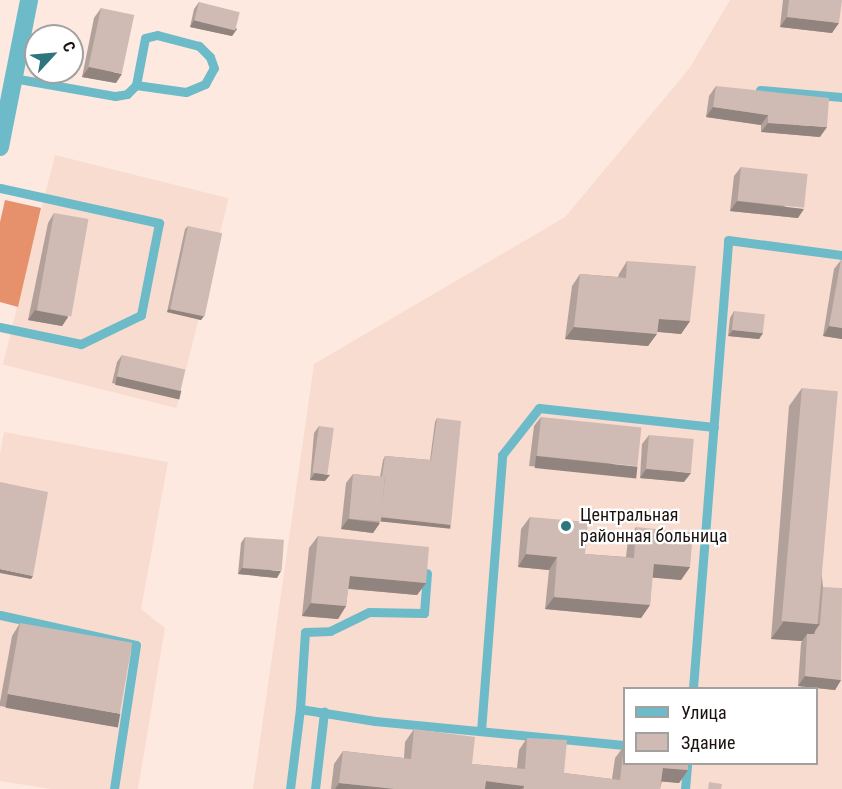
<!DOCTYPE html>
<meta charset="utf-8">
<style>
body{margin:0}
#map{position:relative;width:842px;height:789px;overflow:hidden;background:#fee9e0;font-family:"Roboto Condensed",sans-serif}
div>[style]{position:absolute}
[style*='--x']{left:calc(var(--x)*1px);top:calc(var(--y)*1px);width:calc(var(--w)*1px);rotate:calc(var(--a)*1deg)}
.built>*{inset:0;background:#f9dcd0;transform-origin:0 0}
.forest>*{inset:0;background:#e6916c}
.lane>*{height:9px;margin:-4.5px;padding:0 4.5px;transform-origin:4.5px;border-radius:4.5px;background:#6dbbc8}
.street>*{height:18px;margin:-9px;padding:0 9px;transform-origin:9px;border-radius:9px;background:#6dbbc8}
.wall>*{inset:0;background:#b2a19a}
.shaded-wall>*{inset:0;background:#91837d;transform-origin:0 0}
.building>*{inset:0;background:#cfbbb3;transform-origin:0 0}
.dots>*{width:16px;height:16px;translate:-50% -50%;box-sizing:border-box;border:3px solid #fff;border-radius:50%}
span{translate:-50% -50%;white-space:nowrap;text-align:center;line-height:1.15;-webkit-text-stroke:4.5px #fff;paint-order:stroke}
.poi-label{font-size:18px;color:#1a1310}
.left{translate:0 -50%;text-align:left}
.legend{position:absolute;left:623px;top:687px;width:195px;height:78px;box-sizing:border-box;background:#fff;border:2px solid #a3a19f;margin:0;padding:8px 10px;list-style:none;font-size:18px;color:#1a1310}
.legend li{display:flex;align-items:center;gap:12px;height:30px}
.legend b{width:30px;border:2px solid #a3a19f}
.north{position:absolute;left:24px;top:24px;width:60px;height:60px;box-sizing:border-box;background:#fff;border:2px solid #a3a19f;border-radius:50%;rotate:64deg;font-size:16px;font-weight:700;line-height:24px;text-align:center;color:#1a1310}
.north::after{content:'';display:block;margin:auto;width:21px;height:27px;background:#2e7580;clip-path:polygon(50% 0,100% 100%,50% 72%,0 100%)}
</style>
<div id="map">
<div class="built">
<div style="clip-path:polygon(evenodd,730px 0,842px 0,842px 789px,253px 789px,314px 364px,565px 217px,689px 69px,730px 0,624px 688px,816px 688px,816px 764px,624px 764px,624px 688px)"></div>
<div style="left:55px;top:155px;width:179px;height:216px;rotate:14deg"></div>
<div style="clip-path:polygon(4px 432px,168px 462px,141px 609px,165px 628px,138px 789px,51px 789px,0 781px,0 454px)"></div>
</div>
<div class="forest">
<div style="clip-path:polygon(5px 200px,41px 208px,18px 307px,0 302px,0 222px)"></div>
</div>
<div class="lane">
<div style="--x:13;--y:78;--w:104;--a:10"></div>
<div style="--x:115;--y:96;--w:12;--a:-9"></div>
<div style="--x:127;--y:94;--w:13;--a:-45"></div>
<div style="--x:136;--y:85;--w:50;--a:8"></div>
<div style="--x:186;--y:92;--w:21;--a:-23"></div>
<div style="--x:205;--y:84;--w:18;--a:-61"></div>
<div style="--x:214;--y:68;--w:12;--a:-110"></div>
<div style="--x:210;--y:57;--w:16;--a:-135"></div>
<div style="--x:199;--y:46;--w:43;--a:-165.3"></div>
<div style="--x:157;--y:35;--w:12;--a:166"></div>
<div style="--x:145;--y:38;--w:48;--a:100.8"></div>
<div style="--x:760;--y:90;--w:82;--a:4.9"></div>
<div style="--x:0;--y:188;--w:163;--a:12.4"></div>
<div style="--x:159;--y:223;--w:94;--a:101.1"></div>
<div style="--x:141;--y:315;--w:67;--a:154.2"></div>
<div style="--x:81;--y:344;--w:83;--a:-168.1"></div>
<div style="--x:0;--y:615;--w:139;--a:12.4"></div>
<div style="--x:136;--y:645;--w:146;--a:98.7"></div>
<div style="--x:693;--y:688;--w:449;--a:-85.5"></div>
<div style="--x:728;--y:240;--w:115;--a:7.5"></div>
<div style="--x:300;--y:709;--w:77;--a:-86.3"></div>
<div style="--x:305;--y:632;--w:25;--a:-2"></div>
<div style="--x:330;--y:631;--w:43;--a:-26"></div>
<div style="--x:369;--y:612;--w:55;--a:1"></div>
<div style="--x:424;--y:613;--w:40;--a:-85.7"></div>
<div style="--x:481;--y:731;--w:277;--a:-85.6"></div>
<div style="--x:502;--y:455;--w:60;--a:-51.8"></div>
<div style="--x:539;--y:408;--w:176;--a:6.2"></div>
<div style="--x:290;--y:789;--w:81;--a:-82.9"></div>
<div style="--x:300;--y:709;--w:76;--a:9.1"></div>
<div style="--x:375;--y:721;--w:250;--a:5.5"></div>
<div style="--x:315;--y:789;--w:78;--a:-83.3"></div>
<div style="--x:685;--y:789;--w:25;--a:-85"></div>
</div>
<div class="street">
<div style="--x:0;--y:147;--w:150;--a:-78.8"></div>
</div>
<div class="wall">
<div style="clip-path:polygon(783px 0,842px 0,832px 33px,780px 27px)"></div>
<div style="clip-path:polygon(199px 2px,237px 29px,232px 36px,190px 27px,194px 9px)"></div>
<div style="clip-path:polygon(101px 8px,116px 83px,82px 77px,94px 18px)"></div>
<div style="clip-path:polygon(716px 86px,820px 137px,761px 132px,761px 125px,706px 117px,709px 96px)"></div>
<div style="clip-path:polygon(741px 167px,798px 218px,730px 211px,734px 176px)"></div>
<div style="clip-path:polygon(54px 213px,68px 317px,62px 326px,28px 320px,48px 223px)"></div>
<div style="clip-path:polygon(188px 226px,204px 316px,201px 320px,167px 312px,185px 229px)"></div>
<div style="clip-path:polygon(841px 260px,842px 260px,842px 339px,823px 336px,834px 269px)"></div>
<div style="clip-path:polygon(627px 261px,690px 321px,681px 334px,657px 332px,648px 346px,565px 339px,572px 286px,580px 274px,618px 277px,619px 274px)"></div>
<div style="clip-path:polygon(734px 311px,763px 333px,759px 339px,728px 336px,730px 318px)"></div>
<div style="clip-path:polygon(122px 355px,181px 391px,176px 398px,112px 383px,117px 362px)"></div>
<div style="clip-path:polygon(802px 388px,823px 587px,841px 680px,835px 690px,798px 686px,801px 643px,802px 641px,771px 639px,789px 406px)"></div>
<div style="clip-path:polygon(541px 417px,631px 476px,529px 466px,534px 426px)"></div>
<div style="clip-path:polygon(437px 418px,449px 528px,380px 521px,373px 533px,341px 529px,346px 483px,353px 474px,380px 477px,383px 460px,385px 456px,430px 460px,435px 422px)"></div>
<div style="clip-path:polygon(319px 426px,325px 481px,310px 480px,314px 433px)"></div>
<div style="clip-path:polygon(649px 435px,684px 482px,640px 478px,642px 444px)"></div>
<div style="clip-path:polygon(530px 517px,585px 554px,626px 557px,628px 540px,636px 527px,690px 567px,681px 580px,652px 577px,650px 605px,641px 618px,545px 609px,549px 570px,518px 567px,521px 529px)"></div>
<div style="clip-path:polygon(318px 536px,426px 583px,417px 595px,348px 589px,346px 606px,338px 619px,302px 616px,309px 548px)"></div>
<div style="clip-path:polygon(245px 537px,277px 578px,238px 574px,241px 543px)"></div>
<div style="clip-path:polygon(20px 623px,111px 726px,0 706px,0 702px,12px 636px)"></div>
<div style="clip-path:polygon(414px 729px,472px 764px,517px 768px,519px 750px,527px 738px,564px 773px,612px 779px,615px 758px,624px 746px,688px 770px,679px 783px,662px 781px,660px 789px,331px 789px,334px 764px,343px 751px,404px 758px,405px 742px)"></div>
</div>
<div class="shaded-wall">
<div style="clip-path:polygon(787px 17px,839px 23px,832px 33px,780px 27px)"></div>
<div style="clip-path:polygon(194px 20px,237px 29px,232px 36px,190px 27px)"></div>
<div style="clip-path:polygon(89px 67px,122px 74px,116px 83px,82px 77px)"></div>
<div style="clip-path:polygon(713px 107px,768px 115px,761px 125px,706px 117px)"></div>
<div style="clip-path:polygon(768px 123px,827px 127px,820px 137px,761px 132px)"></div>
<div style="clip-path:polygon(737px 201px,804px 209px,798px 218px,730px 211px)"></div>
<div style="clip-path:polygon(169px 309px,204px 316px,201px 320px,167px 312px)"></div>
<div style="clip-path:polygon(35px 310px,68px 317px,62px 326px,28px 320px)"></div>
<div style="clip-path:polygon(659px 319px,690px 321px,681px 334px,650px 331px)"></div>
<div style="clip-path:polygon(829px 326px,842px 328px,842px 339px,823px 336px)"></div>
<div style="clip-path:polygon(574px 327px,657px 334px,648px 346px,565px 339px)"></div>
<div style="clip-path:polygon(733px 330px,763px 333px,759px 339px,728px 336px)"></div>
<div style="left:117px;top:376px;width:66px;height:9px;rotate:13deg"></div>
<div style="left:536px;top:456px;width:102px;height:12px;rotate:6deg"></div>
<div style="clip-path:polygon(646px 469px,691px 473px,684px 482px,640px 478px)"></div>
<div style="clip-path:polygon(315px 473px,330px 475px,325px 481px,310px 480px)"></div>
<div style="left:377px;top:517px;width:74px;height:4px;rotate:6deg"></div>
<div style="clip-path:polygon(348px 519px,380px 523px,373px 533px,341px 529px)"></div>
<div style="clip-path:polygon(526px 554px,557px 557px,549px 570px,518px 567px)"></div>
<div style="clip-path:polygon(654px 564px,690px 567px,681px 580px,645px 577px)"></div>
<div style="clip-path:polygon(242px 568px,281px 571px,277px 578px,238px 574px)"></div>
<div style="clip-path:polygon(0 569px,33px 576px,31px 579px,0 573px)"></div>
<div style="clip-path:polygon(350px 576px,426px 583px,417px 595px,341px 588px)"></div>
<div style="clip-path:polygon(554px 597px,650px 605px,641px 618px,545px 609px)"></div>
<div style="clip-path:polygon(311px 603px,346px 606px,338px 619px,302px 616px)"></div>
<div style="clip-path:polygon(784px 621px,820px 624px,808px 642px,807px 634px,802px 641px,771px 639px)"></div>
<div style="clip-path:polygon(805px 676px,841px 680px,835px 690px,798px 686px)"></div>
<div style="left:8px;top:694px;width:114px;height:14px;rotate:10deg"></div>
<div style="clip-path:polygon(663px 768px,688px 770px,679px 783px,655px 781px)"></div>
<div style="clip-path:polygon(486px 781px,524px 786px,522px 789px,481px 789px)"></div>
<div style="clip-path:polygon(339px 783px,395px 789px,335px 789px)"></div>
</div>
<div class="building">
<div style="clip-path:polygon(789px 0,842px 0,839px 23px,787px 17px)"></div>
<div style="left:199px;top:2px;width:42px;height:19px;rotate:14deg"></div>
<div style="left:101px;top:8px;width:34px;height:60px;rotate:12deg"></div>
<div style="clip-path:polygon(716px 86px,829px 98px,827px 127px,768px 123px,768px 115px,713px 107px)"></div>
<div style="left:741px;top:167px;width:67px;height:34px;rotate:6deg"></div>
<div style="left:54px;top:213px;width:35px;height:99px;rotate:10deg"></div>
<div style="left:188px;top:226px;width:35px;height:85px;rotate:12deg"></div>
<div style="clip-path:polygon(841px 260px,842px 260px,842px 328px,829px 326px)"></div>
<div style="clip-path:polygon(627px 261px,696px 266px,690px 321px,659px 319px,657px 334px,574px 327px,580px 274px,626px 278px)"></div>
<div style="left:734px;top:311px;width:31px;height:19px;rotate:6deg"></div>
<div style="left:122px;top:355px;width:65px;height:22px;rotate:13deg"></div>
<div style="left:802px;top:388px;width:36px;height:234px;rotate:5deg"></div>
<div style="left:541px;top:417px;width:101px;height:39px;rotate:6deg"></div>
<div style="clip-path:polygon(437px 418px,461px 421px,451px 525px,381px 517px,385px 477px,382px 477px,385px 456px,431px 460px)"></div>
<div style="left:319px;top:426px;width:15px;height:47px;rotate:8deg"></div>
<div style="left:649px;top:435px;width:45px;height:34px;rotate:5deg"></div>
<div style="left:353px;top:474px;width:32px;height:45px;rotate:5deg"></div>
<div style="clip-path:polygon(0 482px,48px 492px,33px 576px,0 569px)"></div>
<div style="clip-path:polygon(530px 517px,588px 522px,585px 554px,634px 558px,636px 527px,693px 533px,690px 567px,654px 564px,650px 605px,554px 597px,557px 557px,526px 554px)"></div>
<div style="clip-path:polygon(318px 536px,429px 547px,426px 583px,350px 576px,346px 606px,311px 603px)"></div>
<div style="left:245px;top:537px;width:39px;height:31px;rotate:4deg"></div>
<div style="clip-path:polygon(823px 587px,842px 588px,841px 680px,805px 676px,807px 634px,815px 634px,815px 631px,820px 624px)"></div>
<div style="left:20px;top:623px;width:114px;height:72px;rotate:10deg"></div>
<div style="clip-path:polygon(414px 729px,475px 737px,472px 764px,525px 769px,527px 738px,567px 740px,564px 773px,620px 780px,624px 746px,624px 764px,688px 764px,688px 770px,663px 768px,660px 789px,524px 789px,524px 786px,486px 781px,485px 789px,395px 789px,339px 783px,343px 751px,411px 759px)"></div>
<div style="clip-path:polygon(709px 782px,722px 784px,721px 789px,708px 789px)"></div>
</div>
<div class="dots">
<div style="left:566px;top:526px;background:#2e7580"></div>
</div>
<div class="poi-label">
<span class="left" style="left:580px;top:526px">Центральная<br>районная больница</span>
</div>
<ul class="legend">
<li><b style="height:8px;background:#6dbbc8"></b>Улица</li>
<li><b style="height:16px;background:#cfbbb3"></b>Здание</li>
</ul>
<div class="north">С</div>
</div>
